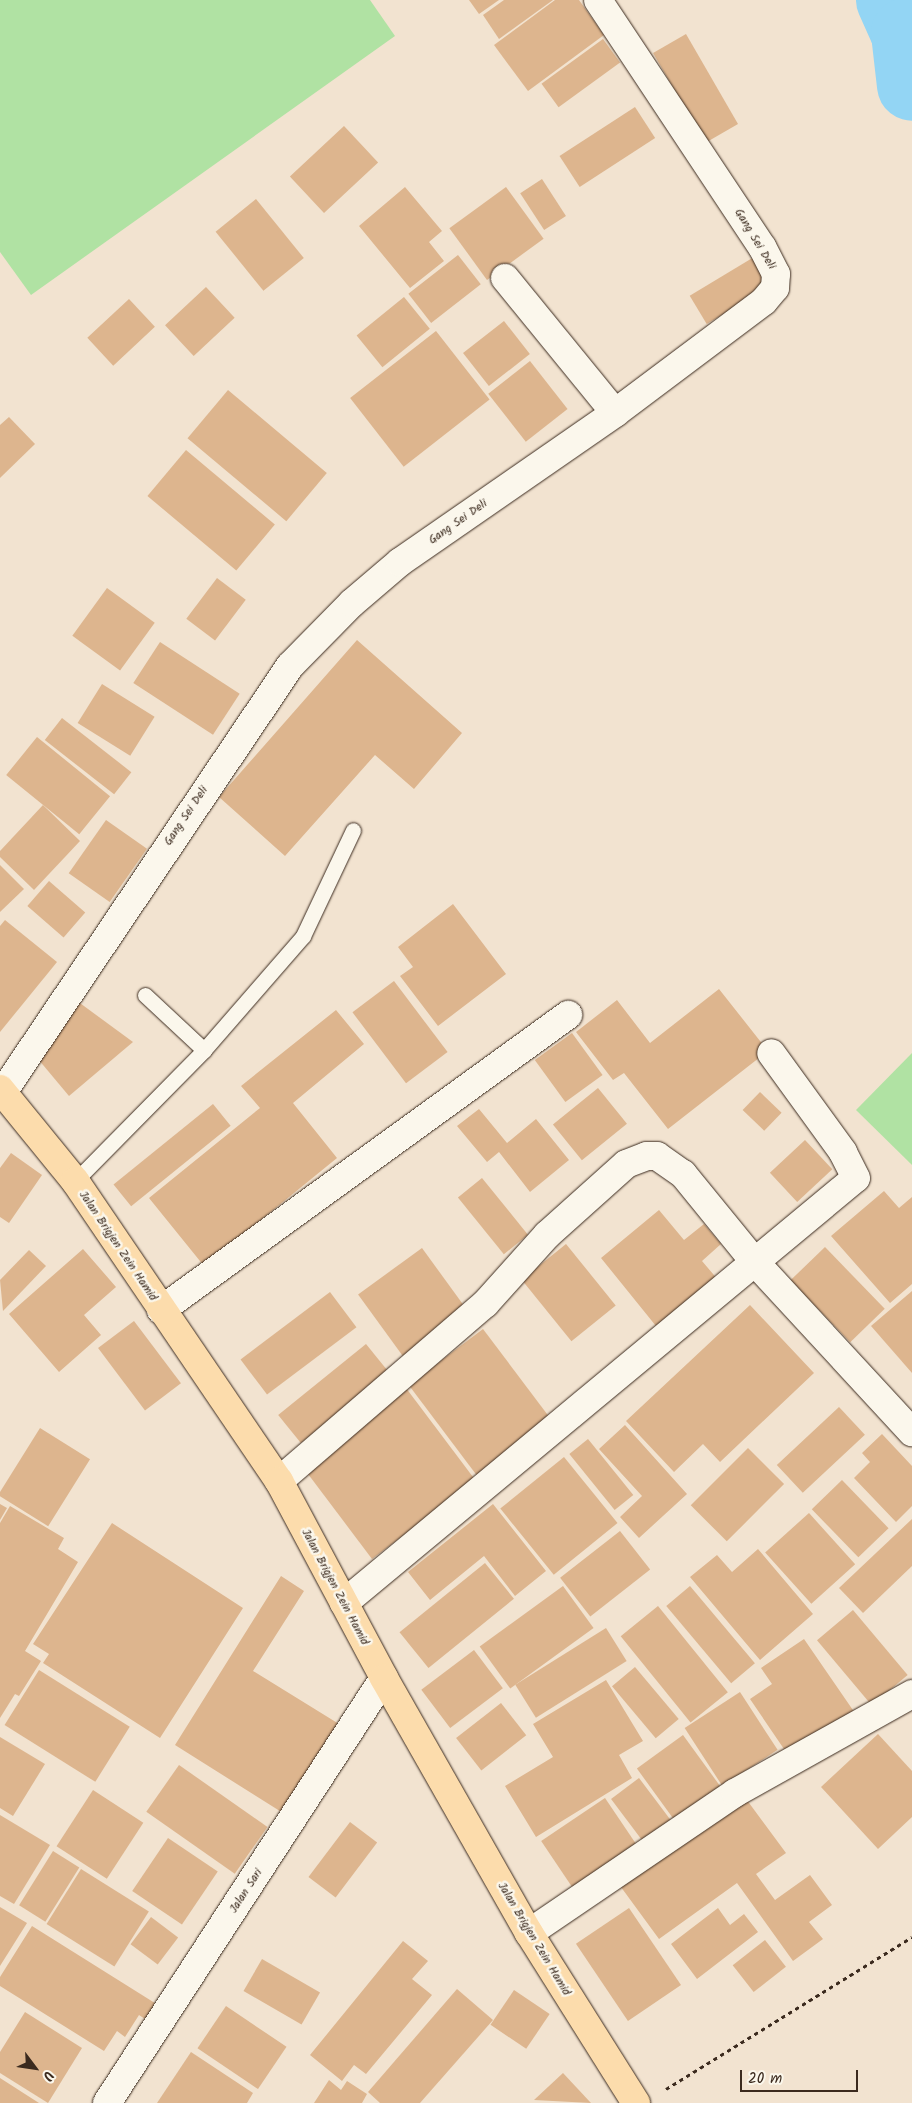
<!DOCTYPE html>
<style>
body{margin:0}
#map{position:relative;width:912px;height:2103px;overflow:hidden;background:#f2e3d0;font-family:Kalam,sans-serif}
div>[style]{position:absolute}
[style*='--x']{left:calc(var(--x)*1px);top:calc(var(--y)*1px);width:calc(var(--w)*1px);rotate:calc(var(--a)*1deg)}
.green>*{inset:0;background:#b0e2a3}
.river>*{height:70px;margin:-35px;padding:0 35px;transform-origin:35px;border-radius:35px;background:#93d5f4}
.building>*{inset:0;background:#ddb58e;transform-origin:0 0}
.path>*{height:3px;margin-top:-1.5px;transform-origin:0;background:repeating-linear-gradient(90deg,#3b2a1e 0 4px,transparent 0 8px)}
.roads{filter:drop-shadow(0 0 1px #3b2a1e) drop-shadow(0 0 1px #3b2a1e)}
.service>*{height:15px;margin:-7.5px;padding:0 7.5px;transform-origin:7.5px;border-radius:7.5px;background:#fbf7ec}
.minor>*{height:28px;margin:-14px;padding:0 14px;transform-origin:14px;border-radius:14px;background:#fbf7ec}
.primary>*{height:28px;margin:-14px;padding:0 14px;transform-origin:14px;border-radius:14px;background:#fcdcac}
span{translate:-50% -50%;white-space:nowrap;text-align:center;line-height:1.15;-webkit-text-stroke:5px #fbf7ec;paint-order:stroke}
.street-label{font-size:12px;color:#3b2a1e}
.north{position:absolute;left:10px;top:2043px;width:50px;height:50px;-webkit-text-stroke:4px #fbf7ec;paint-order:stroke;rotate:121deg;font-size:14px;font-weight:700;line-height:20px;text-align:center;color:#3b2a1e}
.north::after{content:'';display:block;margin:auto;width:18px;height:22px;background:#3b2a1e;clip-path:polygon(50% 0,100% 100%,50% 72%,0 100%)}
.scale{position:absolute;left:740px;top:2070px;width:118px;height:22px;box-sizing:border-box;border:2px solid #3b2a1e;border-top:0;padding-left:6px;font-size:15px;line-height:18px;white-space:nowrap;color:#3b2a1e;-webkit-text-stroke:4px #fbf7ec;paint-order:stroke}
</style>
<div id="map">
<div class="green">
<div style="clip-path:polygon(0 0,370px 0,395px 36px,31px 295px,0 252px)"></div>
<div style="clip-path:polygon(912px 1053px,912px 1165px,856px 1110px)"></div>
</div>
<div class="river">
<div style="--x:891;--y:0;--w:36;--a:66"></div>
<div style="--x:906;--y:33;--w:53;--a:83.5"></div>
</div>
<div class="building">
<div style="clip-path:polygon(469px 0,499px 0,479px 14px)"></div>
<div style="clip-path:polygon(504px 0,553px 0,499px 39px,483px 15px)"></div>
<div style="clip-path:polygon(555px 0,579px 0,604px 35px,528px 91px,494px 45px)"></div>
<div style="left:686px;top:34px;width:104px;height:38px;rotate:60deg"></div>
<div style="left:603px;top:39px;width:29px;height:76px;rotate:54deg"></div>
<div style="left:635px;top:107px;width:37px;height:90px;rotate:57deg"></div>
<div style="left:344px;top:126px;width:50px;height:74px;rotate:47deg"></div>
<div style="left:542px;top:179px;width:44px;height:26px;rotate:57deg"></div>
<div style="clip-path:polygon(405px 187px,442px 231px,429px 242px,444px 261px,410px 288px,359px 226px)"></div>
<div style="left:506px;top:187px;width:64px;height:70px;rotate:54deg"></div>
<div style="left:256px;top:199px;width:76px;height:52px;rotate:51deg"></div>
<div style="left:458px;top:255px;width:37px;height:63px;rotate:52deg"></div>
<div style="left:754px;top:257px;width:33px;height:75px;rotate:59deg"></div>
<div style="left:206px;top:287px;width:42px;height:56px;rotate:47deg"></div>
<div style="left:404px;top:297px;width:41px;height:61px;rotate:51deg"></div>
<div style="left:129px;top:299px;width:38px;height:57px;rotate:47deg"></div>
<div style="left:504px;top:321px;width:42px;height:52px;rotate:52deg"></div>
<div style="left:436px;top:331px;width:87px;height:109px;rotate:52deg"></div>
<div style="left:530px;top:361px;width:61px;height:53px;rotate:52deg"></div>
<div style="left:228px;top:390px;width:129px;height:63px;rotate:40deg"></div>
<div style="clip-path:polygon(9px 417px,35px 444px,0 478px,0 425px)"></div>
<div style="left:186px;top:450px;width:116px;height:60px;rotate:40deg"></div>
<div style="left:217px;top:578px;width:36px;height:51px;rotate:37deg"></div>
<div style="left:107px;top:588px;width:59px;height:59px;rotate:36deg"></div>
<div style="clip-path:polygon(357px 640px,462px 733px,414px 789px,375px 755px,285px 856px,219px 797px)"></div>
<div style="left:160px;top:642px;width:95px;height:49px;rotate:33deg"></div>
<div style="left:102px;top:684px;width:62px;height:46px;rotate:32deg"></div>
<div style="left:62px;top:718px;width:88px;height:28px;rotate:38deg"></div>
<div style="left:37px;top:737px;width:94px;height:49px;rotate:39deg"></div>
<div style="clip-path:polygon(43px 805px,80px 841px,34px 890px,0 857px,0 851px)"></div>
<div style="left:106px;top:820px;width:50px;height:65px;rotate:35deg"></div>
<div style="clip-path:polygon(0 865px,24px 889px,0 912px)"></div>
<div style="left:49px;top:881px;width:48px;height:33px;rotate:41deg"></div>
<div style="clip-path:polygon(453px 904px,506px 974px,438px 1026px,400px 976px,413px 967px,398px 947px)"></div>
<div style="clip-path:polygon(5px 920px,57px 962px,0 1032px,0 926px)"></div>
<div style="left:394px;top:981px;width:89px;height:52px;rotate:53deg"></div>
<div style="clip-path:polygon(719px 989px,768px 1051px,668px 1129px,624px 1073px,613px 1080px,576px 1032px,617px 1000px,650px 1043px)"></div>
<div style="clip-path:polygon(73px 998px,133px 1042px,69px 1096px,33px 1053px)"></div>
<div style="clip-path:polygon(336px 1010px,364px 1044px,293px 1103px,337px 1158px,204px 1266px,149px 1198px,260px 1108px,241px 1086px)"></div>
<div style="left:572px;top:1033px;width:52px;height:46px;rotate:54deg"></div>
<div style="left:598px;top:1088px;width:46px;height:58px;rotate:51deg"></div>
<div style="left:760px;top:1092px;width:30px;height:25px;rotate:44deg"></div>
<div style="left:213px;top:1104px;width:28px;height:128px;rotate:51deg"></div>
<div style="clip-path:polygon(479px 1109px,507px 1143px,536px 1119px,569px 1160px,530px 1192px,499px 1152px,487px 1162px,457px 1126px)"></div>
<div style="left:805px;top:1140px;width:40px;height:48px;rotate:47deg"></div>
<div style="clip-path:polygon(11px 1153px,42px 1175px,9px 1223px,0 1217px,0 1168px)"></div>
<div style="left:482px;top:1178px;width:73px;height:31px;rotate:51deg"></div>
<div style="clip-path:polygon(884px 1191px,899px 1208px,912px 1197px,912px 1284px,890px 1303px,831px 1236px)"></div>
<div style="clip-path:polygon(659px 1210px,684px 1240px,704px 1224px,721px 1244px,702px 1261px,719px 1281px,660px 1331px,601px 1258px)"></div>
<div style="left:566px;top:1244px;width:79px;height:57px;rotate:51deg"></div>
<div style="left:825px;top:1247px;width:86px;height:48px;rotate:46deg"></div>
<div style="left:422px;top:1248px;width:77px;height:79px;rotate:54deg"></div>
<div style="clip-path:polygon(83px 1249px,116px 1287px,84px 1315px,101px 1335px,59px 1372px,9px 1314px)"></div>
<div style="clip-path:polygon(29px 1250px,46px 1266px,3px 1311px,0 1280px)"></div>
<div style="clip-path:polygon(912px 1291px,912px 1373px,871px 1326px)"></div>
<div style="left:330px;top:1292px;width:44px;height:112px;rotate:53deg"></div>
<div style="clip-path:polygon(750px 1305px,814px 1373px,720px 1462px,703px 1444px,674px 1472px,626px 1421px)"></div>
<div style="left:134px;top:1321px;width:78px;height:45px;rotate:53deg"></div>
<div style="left:483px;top:1329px;width:117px;height:93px;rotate:53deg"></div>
<div style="left:366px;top:1344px;width:36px;height:113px;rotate:51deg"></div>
<div style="left:406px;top:1388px;width:116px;height:130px;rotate:53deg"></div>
<div style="left:839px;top:1407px;width:38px;height:85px;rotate:47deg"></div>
<div style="clip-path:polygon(625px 1425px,687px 1494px,639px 1538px,620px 1517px,642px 1496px,599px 1449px)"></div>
<div style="left:40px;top:1428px;width:59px;height:79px;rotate:32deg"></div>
<div style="clip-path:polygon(882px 1434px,912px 1466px,912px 1506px,896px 1522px,854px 1478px,870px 1462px,862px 1453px)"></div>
<div style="left:588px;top:1439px;width:72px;height:24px;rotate:51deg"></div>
<div style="left:748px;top:1448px;width:51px;height:81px;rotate:45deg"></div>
<div style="left:564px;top:1457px;width:85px;height:82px;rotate:51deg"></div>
<div style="left:842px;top:1480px;width:67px;height:42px;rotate:46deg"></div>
<div style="clip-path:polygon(0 1504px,7px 1508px,0 1520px)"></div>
<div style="clip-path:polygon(493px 1504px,546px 1571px,515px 1596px,484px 1556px,430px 1600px,408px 1572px)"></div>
<div style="clip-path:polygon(10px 1506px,64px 1538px,58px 1549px,78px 1562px,25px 1651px,41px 1661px,19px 1696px,15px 1694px,0 1718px,0 1523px)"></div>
<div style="left:809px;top:1513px;width:69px;height:59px;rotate:48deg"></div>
<div style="clip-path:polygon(912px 1519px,912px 1566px,863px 1613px,839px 1588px)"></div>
<div style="clip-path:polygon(112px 1523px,243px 1608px,160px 1738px,43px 1663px,49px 1654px,33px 1644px)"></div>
<div style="left:620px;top:1531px;width:49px;height:76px;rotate:52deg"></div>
<div style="clip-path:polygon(758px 1549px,813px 1614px,760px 1660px,690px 1577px,717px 1555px,732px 1572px)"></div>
<div style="left:485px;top:1563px;width:46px;height:110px;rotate:51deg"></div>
<div style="clip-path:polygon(281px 1576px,304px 1591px,253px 1671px,339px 1724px,283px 1813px,175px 1745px)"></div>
<div style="left:563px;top:1586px;width:52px;height:103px;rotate:54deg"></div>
<div style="left:690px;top:1586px;width:101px;height:31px;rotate:50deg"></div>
<div style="left:658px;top:1606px;width:111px;height:48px;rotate:51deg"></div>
<div style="left:853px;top:1610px;width:85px;height:47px;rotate:50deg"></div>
<div style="left:606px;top:1628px;width:39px;height:107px;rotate:58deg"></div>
<div style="clip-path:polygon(804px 1639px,857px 1716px,821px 1741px,815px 1732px,786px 1752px,750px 1699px,772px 1684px,761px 1668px)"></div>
<div style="left:474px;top:1650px;width:48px;height:66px;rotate:53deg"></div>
<div style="left:635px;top:1667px;width:68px;height:30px;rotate:50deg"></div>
<div style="left:39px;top:1670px;width:107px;height:65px;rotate:32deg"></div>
<div style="clip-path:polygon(606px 1680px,643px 1741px,619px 1755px,632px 1778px,536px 1837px,505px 1786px,553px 1757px,533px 1724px)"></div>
<div style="left:740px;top:1692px;width:69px;height:66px;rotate:57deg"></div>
<div style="left:501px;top:1703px;width:41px;height:57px;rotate:52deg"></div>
<div style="clip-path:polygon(878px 1734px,912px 1771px,912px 1817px,878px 1849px,821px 1787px)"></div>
<div style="left:683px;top:1735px;width:71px;height:57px;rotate:54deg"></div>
<div style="clip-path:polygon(0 1737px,45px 1764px,13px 1816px,0 1808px)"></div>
<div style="left:179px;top:1765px;width:108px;height:57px;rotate:35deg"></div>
<div style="left:639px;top:1778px;width:60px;height:35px;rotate:53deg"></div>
<div style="left:93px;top:1790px;width:60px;height:67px;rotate:33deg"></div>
<div style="clip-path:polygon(741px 1792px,786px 1853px,756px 1874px,775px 1900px,810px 1875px,832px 1905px,809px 1922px,823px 1939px,793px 1961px,737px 1883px,659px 1939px,618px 1883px)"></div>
<div style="left:605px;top:1798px;width:61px;height:77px;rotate:56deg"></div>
<div style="clip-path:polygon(0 1815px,50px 1845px,14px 1904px,0 1896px)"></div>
<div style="left:350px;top:1822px;width:34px;height:69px;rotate:37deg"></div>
<div style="left:168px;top:1838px;width:60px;height:64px;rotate:34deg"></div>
<div style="left:53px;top:1851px;width:31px;height:64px;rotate:32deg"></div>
<div style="left:81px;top:1869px;width:80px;height:65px;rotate:32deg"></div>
<div style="clip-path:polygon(0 1907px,27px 1923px,0 1966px)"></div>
<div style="left:629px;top:1908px;width:93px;height:64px;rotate:56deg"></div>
<div style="clip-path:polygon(718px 1908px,730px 1925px,744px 1914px,758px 1932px,697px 1979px,671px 1944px)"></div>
<div style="left:151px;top:1917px;width:34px;height:34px;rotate:37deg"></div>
<div style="clip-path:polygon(32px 1926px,158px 2005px,148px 2021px,139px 2015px,125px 2037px,117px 2031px,104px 2051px,0 1986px,0 1977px)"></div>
<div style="left:765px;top:1940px;width:34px;height:41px;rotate:52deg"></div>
<div style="clip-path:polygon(403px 1941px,428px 1961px,412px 1979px,432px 1995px,366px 2074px,354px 2065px,342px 2081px,310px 2055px)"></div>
<div style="left:262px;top:1959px;width:67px;height:37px;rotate:30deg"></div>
<div style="clip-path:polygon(457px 1989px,493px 2020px,420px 2103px,380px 2103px,368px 2092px)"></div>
<div style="left:514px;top:1990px;width:43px;height:42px;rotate:34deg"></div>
<div style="left:226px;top:2006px;width:73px;height:51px;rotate:34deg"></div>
<div style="clip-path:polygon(25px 2012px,82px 2048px,48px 2103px,0 2073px,0 2052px)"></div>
<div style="clip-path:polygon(191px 2052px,253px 2093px,247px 2103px,157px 2103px)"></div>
<div style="clip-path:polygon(563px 2073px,591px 2103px,534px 2100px)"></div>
<div style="clip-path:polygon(0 2078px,39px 2103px,0 2103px)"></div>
<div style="clip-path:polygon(329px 2080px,341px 2090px,347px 2081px,367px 2094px,362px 2103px,314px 2103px)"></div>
</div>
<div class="path">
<div style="--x:666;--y:2089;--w:289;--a:-31.7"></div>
</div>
<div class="roads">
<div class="service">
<div style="--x:145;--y:995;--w:81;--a:43"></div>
<div style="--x:75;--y:1181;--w:184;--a:-45.4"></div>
<div style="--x:204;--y:1050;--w:151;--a:-49"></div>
<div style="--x:303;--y:936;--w:117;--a:-64.7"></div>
</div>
<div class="minor">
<div style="--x:505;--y:278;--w:174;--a:50.8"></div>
<div style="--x:3;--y:1092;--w:514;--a:-56.03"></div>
<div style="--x:290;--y:666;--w:88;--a:-45.5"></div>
<div style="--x:352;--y:603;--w:63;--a:-40.5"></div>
<div style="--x:400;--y:562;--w:262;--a:-34.7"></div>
<div style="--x:615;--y:413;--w:186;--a:-36.9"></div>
<div style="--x:764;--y:301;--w:17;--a:-50"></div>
<div style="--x:775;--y:288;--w:14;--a:-86"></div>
<div style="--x:776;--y:274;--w:30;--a:-117"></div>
<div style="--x:762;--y:247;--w:296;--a:-123.6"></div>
<div style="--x:161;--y:1310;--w:503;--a:-35.94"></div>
<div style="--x:279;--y:1481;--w:272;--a:-40.7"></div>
<div style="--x:485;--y:1304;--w:93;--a:-48.1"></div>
<div style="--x:547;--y:1235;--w:106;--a:-41.9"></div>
<div style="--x:626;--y:1164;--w:22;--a:-21"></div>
<div style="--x:647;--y:1156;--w:10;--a:0"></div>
<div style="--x:657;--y:1156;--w:32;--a:35"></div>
<div style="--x:683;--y:1174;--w:112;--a:50.8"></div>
<div style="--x:754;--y:1261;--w:233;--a:47.3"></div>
<div style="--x:344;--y:1603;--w:665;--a:-39.7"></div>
<div style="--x:856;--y:1178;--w:29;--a:-117"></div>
<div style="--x:843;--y:1152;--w:122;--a:-126"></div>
<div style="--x:529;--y:1933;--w:249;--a:-34.2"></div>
<div style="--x:735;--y:1793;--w:203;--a:-29.2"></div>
<div style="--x:107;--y:2103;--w:507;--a:-56.91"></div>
</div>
<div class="primary">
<div style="--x:0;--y:1089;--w:119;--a:50.8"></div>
<div style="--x:75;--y:1181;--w:363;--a:55.8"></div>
<div style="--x:279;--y:1481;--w:223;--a:61.9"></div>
<div style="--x:384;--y:1678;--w:293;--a:60.4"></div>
<div style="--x:529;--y:1933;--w:201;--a:57.8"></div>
</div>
</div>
<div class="street-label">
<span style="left:755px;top:239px;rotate:59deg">Gang Sei Deli</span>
<span style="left:458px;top:522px;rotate:-35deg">Gang Sei Deli</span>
<span style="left:186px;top:816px;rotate:-56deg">Gang Sei Deli</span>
<span style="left:118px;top:1246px;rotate:56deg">Jalan Brigjen Zein Hamid</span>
<span style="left:335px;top:1587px;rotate:62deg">Jalan Brigjen Zein Hamid</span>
<span style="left:246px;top:1891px;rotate:-57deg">Jalan Sari</span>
<span style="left:534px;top:1939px;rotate:59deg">Jalan Brigjen Zein Hamid</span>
</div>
<div class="north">U</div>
<div class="scale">20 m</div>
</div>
